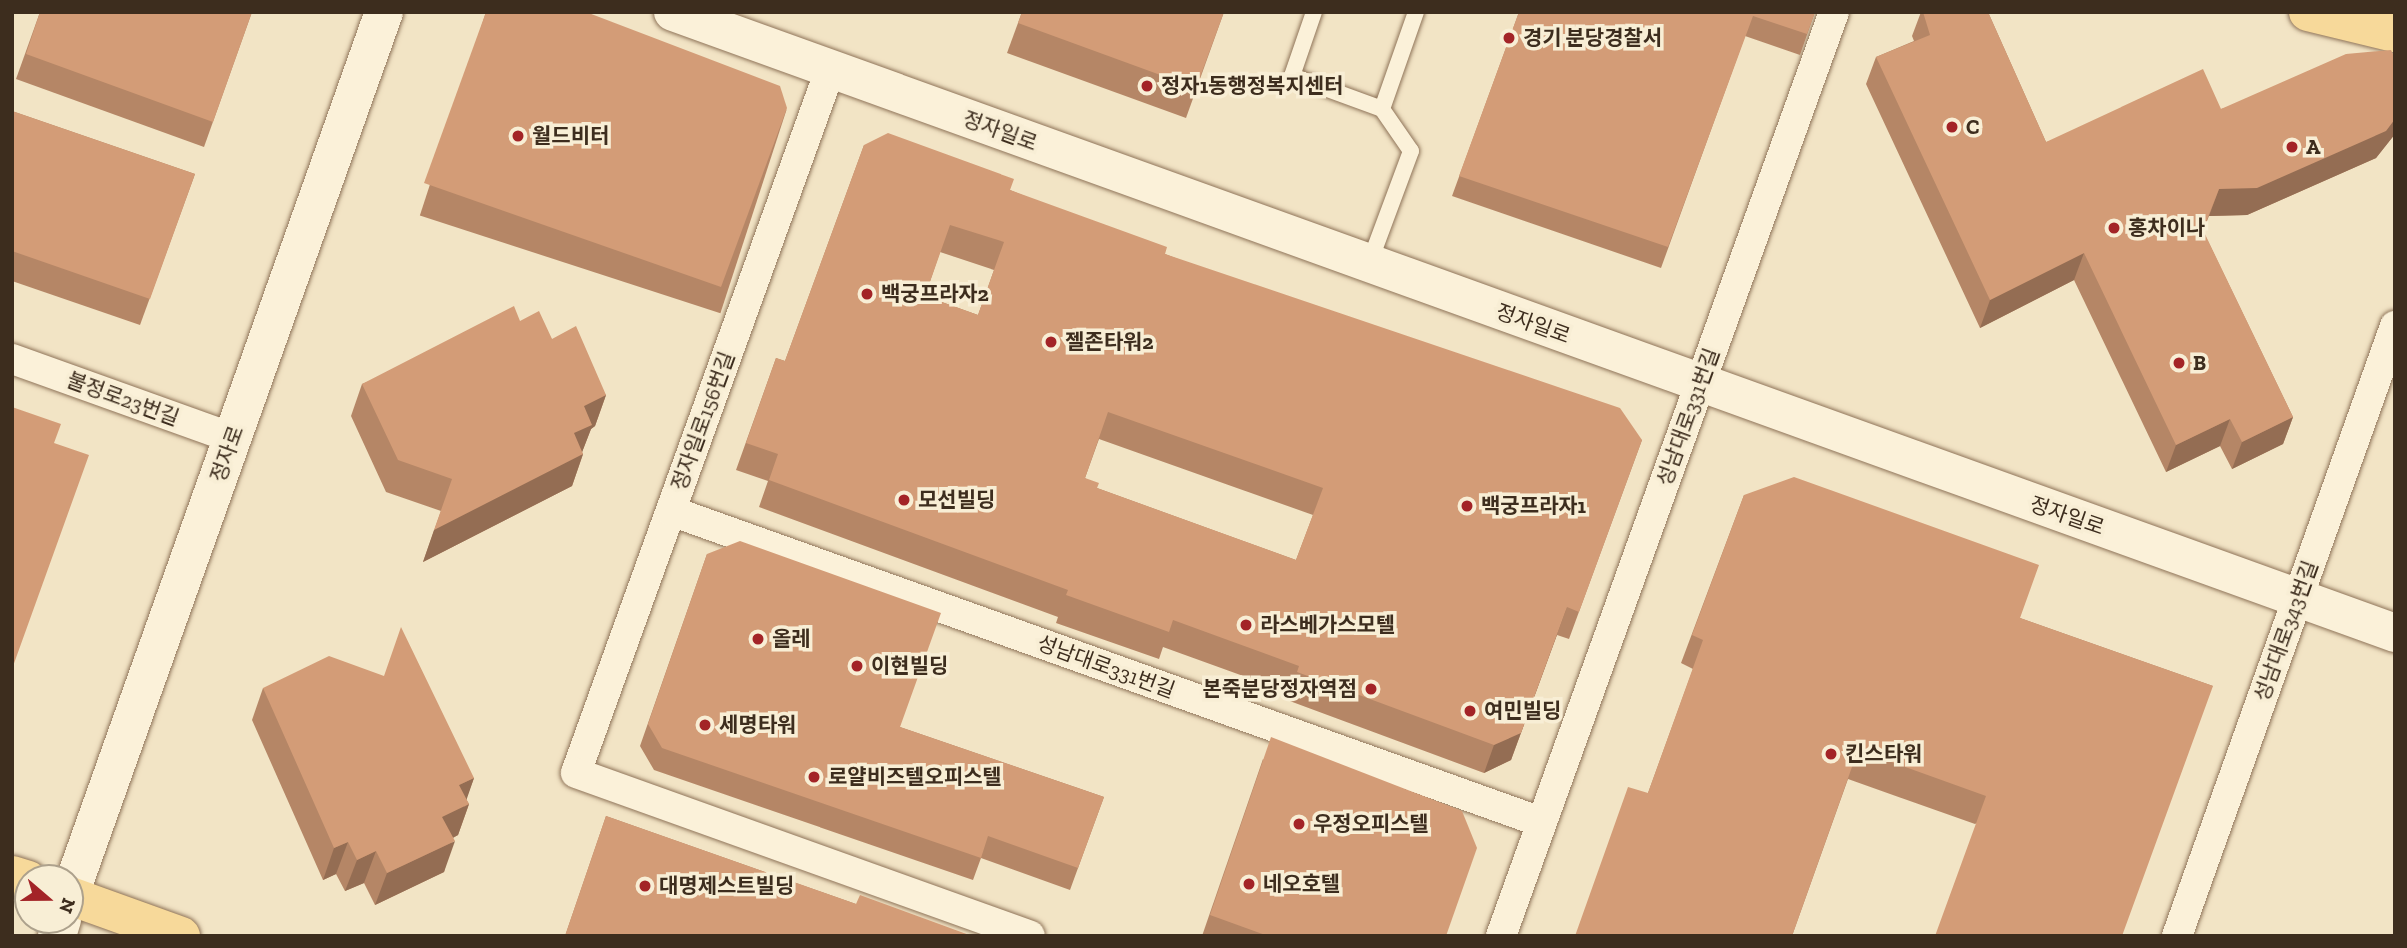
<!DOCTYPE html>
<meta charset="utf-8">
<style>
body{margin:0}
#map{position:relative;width:2407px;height:948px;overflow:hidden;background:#f2e4c5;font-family:"Zilla Slab","Noto Sans KR",serif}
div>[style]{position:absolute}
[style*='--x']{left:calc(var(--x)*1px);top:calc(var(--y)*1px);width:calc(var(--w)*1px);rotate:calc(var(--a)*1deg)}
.roads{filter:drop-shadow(0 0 2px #8f7459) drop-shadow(0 0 2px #8f7459)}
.service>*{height:16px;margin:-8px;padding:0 8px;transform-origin:8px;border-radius:8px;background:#fbf1d9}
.minor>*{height:30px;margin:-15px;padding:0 15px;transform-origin:15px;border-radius:15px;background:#fbf1d9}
.tertiary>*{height:38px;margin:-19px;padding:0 19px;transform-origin:19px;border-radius:19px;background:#fbf1d9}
.primary>*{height:38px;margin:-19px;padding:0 19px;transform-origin:19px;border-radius:19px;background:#f7d99a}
.wall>*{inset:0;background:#b58666;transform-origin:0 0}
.shaded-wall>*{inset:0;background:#946d53}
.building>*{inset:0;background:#d39c77}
.dots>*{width:19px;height:19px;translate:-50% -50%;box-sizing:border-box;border:4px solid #f8eed5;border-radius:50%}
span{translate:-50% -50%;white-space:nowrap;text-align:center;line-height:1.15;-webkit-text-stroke:7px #f8eed5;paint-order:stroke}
.poi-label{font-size:21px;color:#3d2d1e;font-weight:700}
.left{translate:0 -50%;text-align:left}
.right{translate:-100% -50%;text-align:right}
.street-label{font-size:21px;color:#3d2d1e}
.frame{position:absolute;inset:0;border:14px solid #3d2d1e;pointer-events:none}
.north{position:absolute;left:14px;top:864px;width:70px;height:70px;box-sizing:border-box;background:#f8eed5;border:2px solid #ada18c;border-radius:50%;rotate:110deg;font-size:19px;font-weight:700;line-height:28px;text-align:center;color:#3d2d1e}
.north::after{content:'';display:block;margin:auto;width:24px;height:32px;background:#a32427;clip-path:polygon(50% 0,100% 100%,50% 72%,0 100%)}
</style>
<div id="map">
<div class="roads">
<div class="service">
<div style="--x:1314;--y:12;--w:68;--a:109"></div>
<div style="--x:1292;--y:76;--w:96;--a:20.1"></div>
<div style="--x:1382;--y:109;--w:51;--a:55.4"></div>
<div style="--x:1411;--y:151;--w:121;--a:110.4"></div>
<div style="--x:1382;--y:109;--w:103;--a:-70.7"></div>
</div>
<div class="minor">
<div style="--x:830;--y:70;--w:747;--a:109.87"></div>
<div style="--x:576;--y:773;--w:482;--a:19.7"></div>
<div style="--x:12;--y:359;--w:235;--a:19.7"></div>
<div style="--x:671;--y:511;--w:924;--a:19.67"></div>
<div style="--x:1501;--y:936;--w:982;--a:-70.18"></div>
<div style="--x:2177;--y:936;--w:648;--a:-70.33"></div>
</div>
<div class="tertiary">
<div style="--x:673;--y:12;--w:1831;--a:19.83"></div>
<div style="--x:70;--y:894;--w:936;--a:-70.4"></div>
<div style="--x:57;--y:936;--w:17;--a:-73"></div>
</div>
<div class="primary">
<div style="--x:2308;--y:12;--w:89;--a:13.6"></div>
<div style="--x:12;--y:875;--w:17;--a:17"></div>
<div style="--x:70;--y:896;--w:118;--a:19.8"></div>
</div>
</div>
<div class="wall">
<div style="clip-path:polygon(40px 12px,252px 12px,204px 147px,16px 79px)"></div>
<div style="left:486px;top:12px;width:316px;height:214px;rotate:18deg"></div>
<div style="clip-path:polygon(1022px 12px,1224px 12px,1186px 118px,1007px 53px)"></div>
<div style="clip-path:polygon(1519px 12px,1815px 12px,1800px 55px,1745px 36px,1661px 268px,1452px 196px)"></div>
<div style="clip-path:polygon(1921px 12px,1988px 12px,2046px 142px,2221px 109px,2395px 59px,2395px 134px,2376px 158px,2247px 215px,2209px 216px,2203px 231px,2293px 417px,2283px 444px,2232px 469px,2220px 446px,2166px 472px,2074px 280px,1980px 328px,1866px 84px,1876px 57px,1914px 41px,1912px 36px)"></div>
<div style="clip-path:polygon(12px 111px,195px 174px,140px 325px,12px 281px)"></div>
<div style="clip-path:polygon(evenodd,864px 145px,1010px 190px,1165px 254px,1642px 440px,1569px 639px,1557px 635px,1511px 760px,1484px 773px,1287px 700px,1290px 693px,1163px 647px,1159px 659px,1056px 623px,1058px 617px,759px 507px,768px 481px,736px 470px,776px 358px,785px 361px,864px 145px,940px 252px,994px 270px,978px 315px,925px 296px,940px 252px,864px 145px,1099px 439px,1313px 515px,1296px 560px,1097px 488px,1085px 478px,1099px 439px)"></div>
<div style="clip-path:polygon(520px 321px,552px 339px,606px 395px,595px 426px,591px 429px,582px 452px,583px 454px,572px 486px,423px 562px,441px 511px,386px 492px,351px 416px,362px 384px)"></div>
<div style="clip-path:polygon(1744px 495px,2020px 618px,2213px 686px,1975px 824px,1848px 779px,1792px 936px,1648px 793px,1693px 669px,1681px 663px)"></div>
<div style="clip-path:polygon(707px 554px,900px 727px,1104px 797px,1070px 890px,981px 858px,973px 880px,654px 770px,640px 746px)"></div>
<div style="clip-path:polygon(263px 688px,474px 778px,466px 799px,469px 804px,458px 835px,453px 838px,444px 872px,375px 905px,364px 883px,345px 891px,336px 874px,323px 880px,252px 720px)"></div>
<div style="clip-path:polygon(1263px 759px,1446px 936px,1202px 936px)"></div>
<div style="clip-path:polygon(606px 816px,856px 904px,972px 936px,565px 936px)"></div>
</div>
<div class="shaded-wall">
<div style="clip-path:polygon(2395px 119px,2395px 134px,2376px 158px,2247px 215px,2209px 216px,2219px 189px)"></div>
<div style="clip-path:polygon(2084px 253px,2074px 280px,1980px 328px,1990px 300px)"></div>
<div style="clip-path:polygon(606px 395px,595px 426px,591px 429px,581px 455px,583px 454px,572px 486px,423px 562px,434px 530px,584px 406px)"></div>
<div style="clip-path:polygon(2293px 417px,2283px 444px,2232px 469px,2242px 442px)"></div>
<div style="clip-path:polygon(2230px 419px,2220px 446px,2166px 472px,2176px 445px)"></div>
<div style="clip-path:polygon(1567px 607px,1511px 760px,1484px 773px,1494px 745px)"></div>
<div style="clip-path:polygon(474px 778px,464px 807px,469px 804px,458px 835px,430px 849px,442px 817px,459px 785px)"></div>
<div style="clip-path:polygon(455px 841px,444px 872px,375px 905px,387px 873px)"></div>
<div style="clip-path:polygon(348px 842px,336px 874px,323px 880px,334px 848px)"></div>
<div style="clip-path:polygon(376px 851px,364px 883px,345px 891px,357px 860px)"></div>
</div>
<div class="building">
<div style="clip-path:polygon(40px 12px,252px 12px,213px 122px,26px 54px)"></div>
<div style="clip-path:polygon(486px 12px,586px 12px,780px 86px,787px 108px,721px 287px,424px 183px)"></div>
<div style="clip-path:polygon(1022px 12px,1224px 12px,1196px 88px,1018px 23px)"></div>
<div style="clip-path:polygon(1519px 12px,1815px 12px,1807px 34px,1753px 16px,1668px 247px,1459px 176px)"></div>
<div style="clip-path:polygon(1923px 12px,1988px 12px,2046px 142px,2203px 69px,2221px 109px,2346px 54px,2391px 50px,2395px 59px,2395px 119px,2386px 131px,2257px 188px,2219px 189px,2203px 230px,2293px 417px,2242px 442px,2230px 419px,2176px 445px,2084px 253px,1990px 300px,1876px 57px,1930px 35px)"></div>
<div style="clip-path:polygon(12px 111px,195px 174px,150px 299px,12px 251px)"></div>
<div style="clip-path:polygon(evenodd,888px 133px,1014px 179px,1010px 190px,1167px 247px,1165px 254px,1620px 408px,1642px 440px,1579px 612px,1567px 607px,1521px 733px,1494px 745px,1297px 672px,1299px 666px,1173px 620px,1169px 632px,1066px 595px,1068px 590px,769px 480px,778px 454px,746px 443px,776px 358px,785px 361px,864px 145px,888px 133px,950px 225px,1004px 242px,978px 315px,925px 296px,950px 225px,888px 133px,1108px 412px,1323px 488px,1296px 560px,1097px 488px,1099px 483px,1085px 478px,1108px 412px)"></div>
<div style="clip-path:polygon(514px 306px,520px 321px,539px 311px,552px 339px,576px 326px,606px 395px,584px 406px,592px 425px,574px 433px,583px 454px,434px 530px,452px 479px,398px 460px,362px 384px)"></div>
<div style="clip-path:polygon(12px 407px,61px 424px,54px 443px,89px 455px,12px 669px)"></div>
<div style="clip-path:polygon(1794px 477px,2039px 565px,2020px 618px,2213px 686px,2122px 936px,1935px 936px,1986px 796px,1858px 750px,1792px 936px,1575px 936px,1628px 787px,1648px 793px,1703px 640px,1692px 635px,1744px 495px)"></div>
<div style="clip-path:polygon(740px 541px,941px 613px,900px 727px,1104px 797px,1078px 868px,988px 836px,981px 858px,662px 748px,648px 724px,707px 554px)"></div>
<div style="clip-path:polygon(401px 627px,474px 778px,459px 785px,469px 804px,442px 817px,455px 841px,387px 873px,376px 851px,357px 860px,348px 842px,334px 848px,263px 688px,329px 656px,384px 676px)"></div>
<div style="clip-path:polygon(1271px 737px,1462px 811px,1477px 848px,1446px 936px,1268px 936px,1210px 915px)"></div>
<div style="clip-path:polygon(606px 816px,856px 904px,860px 895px,972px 936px,565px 936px)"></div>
</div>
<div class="dots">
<div style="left:1509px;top:38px;background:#a32427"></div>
<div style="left:1147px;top:86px;background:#a32427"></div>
<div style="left:1952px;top:127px;background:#a32427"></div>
<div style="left:518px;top:136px;background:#a32427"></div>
<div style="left:2292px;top:147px;background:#a32427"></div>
<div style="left:2114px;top:228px;background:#a32427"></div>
<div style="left:867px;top:294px;background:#a32427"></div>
<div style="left:1051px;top:342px;background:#a32427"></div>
<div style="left:2179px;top:363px;background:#a32427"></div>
<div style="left:904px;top:500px;background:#a32427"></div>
<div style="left:1467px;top:506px;background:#a32427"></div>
<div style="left:1246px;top:625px;background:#a32427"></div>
<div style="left:758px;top:639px;background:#a32427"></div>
<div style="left:857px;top:666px;background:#a32427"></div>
<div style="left:1371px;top:689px;background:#a32427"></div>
<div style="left:1470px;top:711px;background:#a32427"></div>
<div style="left:705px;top:725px;background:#a32427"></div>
<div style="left:1831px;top:754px;background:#a32427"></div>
<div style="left:814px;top:777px;background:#a32427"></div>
<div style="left:1299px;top:824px;background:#a32427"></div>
<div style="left:1249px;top:884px;background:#a32427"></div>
<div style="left:645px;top:886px;background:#a32427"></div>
</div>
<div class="poi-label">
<span class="left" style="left:1523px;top:38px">경기 분당경찰서</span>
<span class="left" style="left:1161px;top:86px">정자1동행정복지센터</span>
<span class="left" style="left:1966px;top:127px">C</span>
<span class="left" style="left:532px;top:136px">월드비터</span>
<span class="left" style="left:2306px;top:147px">A</span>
<span class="left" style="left:2128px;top:228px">홍차이나</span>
<span class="left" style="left:881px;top:294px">백궁프라자2</span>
<span class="left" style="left:1065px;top:342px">젤존타워2</span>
<span class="left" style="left:2193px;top:363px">B</span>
<span class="left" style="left:918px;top:500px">모선빌딩</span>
<span class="left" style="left:1481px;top:506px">백궁프라자1</span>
<span class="left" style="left:1260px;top:625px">라스베가스모텔</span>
<span class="left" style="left:772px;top:639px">올레</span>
<span class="left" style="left:871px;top:666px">이현빌딩</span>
<span class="right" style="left:1357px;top:689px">본죽분당정자역점</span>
<span class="left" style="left:1484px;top:711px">여민빌딩</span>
<span class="left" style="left:719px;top:725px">세명타워</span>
<span class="left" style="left:1845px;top:754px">킨스타워</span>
<span class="left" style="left:828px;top:777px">로얄비즈텔오피스텔</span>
<span class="left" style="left:1313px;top:824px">우정오피스텔</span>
<span class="left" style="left:1263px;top:884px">네오호텔</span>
<span class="left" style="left:659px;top:886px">대명제스트빌딩</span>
</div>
<div class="street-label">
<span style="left:1000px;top:131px;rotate:20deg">정자일로</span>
<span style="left:1533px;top:324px;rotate:20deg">정자일로</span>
<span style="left:123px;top:399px;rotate:20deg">불정로23번길</span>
<span style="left:1688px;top:417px;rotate:-70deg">성남대로331번길</span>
<span style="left:703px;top:421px;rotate:-70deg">정자일로156번길</span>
<span style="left:227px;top:454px;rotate:-70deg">정자로</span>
<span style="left:2067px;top:516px;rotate:19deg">정자일로</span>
<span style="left:2286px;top:631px;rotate:-70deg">성남대로343번길</span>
<span style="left:1106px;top:667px;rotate:20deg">성남대로331번길</span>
</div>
<div class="frame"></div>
<div class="north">N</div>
</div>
